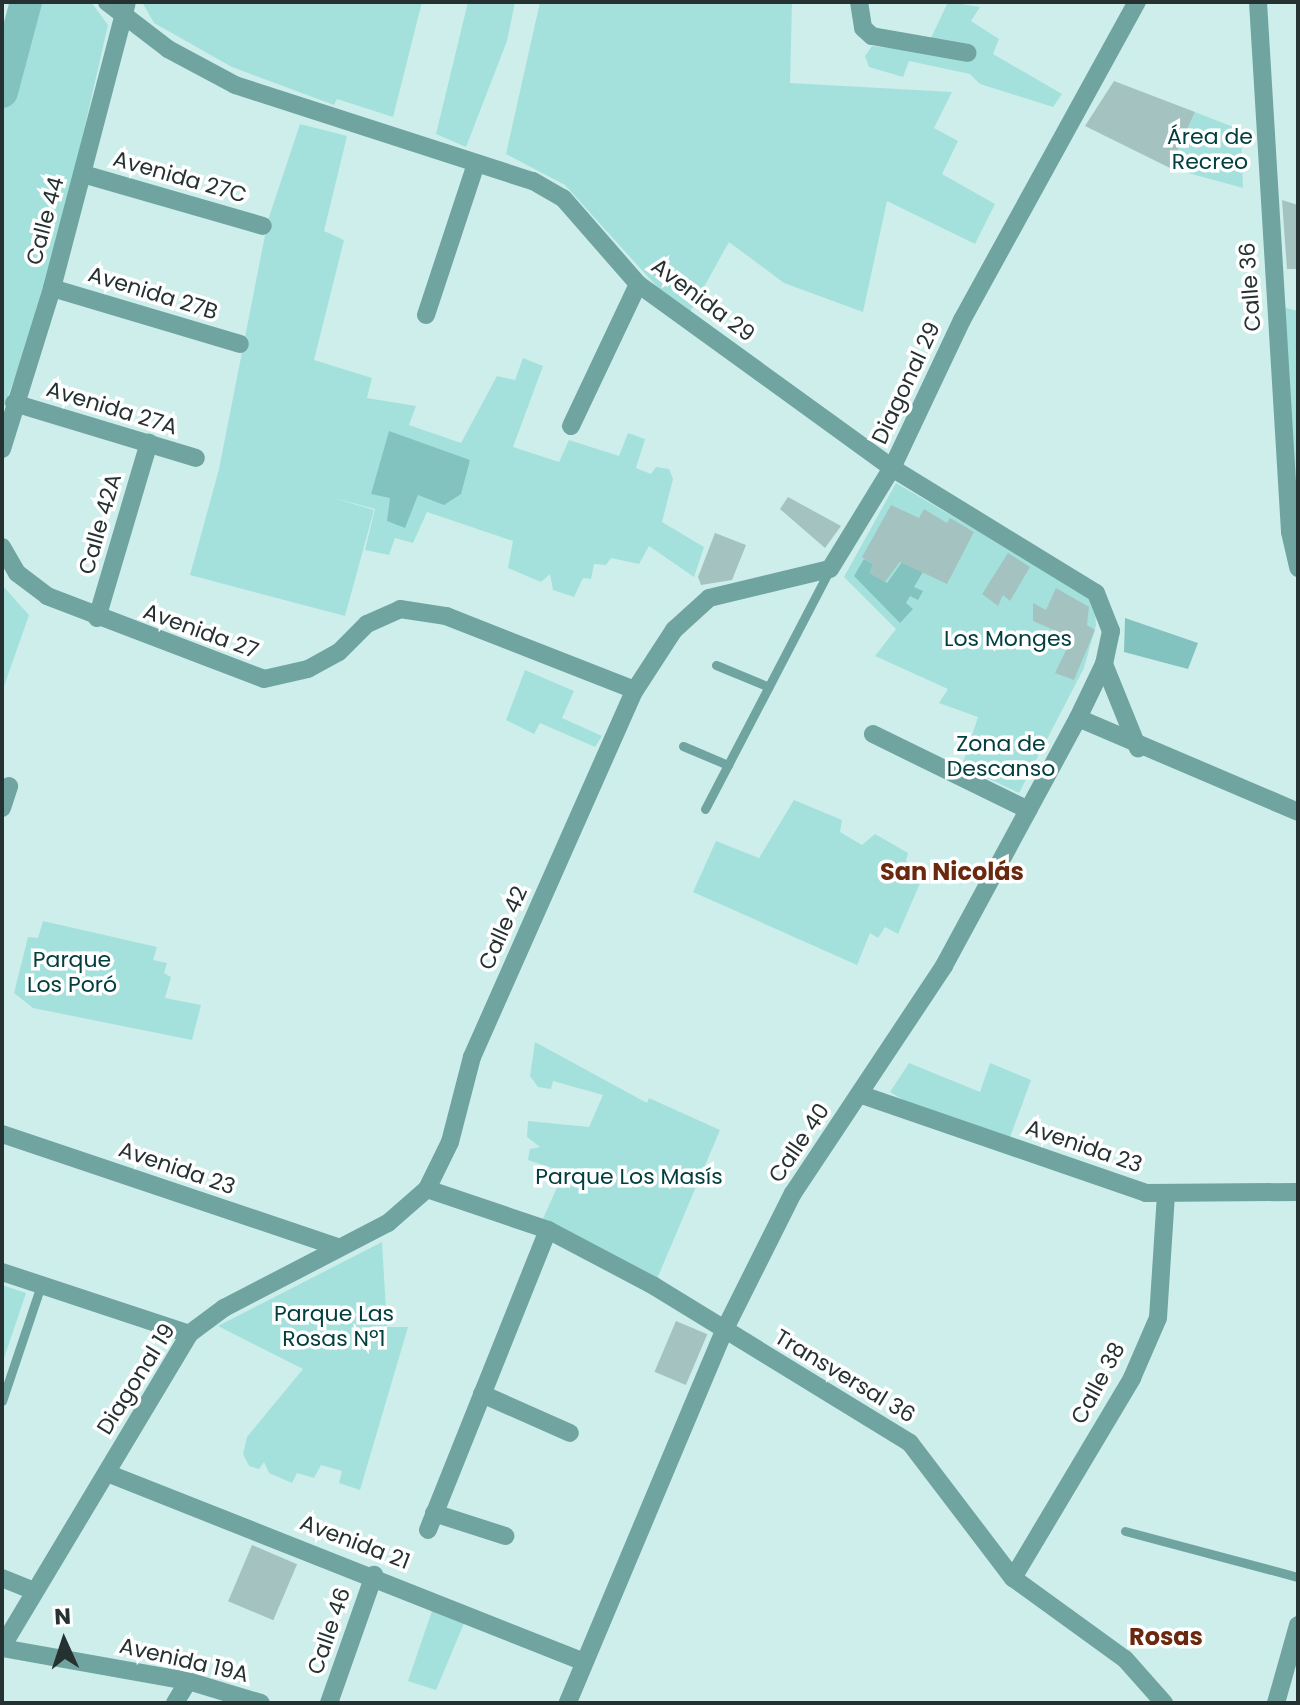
<!DOCTYPE html>
<meta charset="utf-8">
<style>
body{margin:0}
#map{position:relative;width:1300px;height:1705px;overflow:hidden;background:#ceeeeb;font-family:Poppins,sans-serif}
div>[style]{position:absolute}
[style*='--x']{left:calc(var(--x)*1px);top:calc(var(--y)*1px);width:calc(var(--w)*1px);rotate:calc(var(--a)*1deg)}
.green>*{inset:0;background:#a5e1dc}
.water>*{inset:0;background:#83c3bf}
.river>*{height:32px;margin:-16px;padding:0 16px;transform-origin:16px;border-radius:16px;background:#83c3bf}
.building>*{inset:0;background:#a4c3c0;transform-origin:0 0}
.service>*{height:9px;margin:-4.5px;padding:0 4.5px;transform-origin:4.5px;border-radius:4.5px;background:#6fa4a0}
.minor>*{height:18px;margin:-9px;padding:0 9px;transform-origin:9px;border-radius:9px;background:#6fa4a0}
span{translate:-50% -50%;white-space:nowrap;text-align:center;line-height:1.15;-webkit-text-stroke:7px #fff;paint-order:stroke}
.park-label{font-size:22px;color:#01403e}
.street-label{font-size:22px;color:#253231}
.neighbourhood-label{font-size:24px;color:#6a290f;font-weight:700}
.frame{position:absolute;inset:0;border:4px solid #253231;pointer-events:none}
.north{position:absolute;left:24px;top:1601px;width:80px;height:80px;-webkit-text-stroke:6px #fff;paint-order:stroke;rotate:357deg;font-size:22px;font-weight:700;line-height:32px;text-align:center;color:#253231}
.north::after{content:'';display:block;margin:auto;width:28px;height:36px;background:#253231;clip-path:polygon(50% 0,100% 100%,50% 72%,0 100%)}
</style>
<div id="map">
<div class="green">
<div style="clip-path:polygon(28px 2px,91px 2px,108px 25px,48px 288px,2px 412px,2px 98px)"></div>
<div style="clip-path:polygon(142px 2px,422px 2px,393px 117px,337px 99px,334px 105px,232px 67px,154px 23px)"></div>
<div style="clip-path:polygon(468px 2px,515px 2px,507px 41px,466px 147px,436px 134px)"></div>
<div style="clip-path:polygon(540px 2px,792px 2px,790px 83px,952px 92px,934px 128px,958px 141px,942px 174px,995px 204px,975px 244px,887px 201px,863px 312px,784px 283px,729px 242px,686px 319px,565px 185px,506px 154px)"></div>
<div style="clip-path:polygon(948px 2px,980px 7px,971px 21px,999px 39px,993px 54px,1062px 94px,1053px 107px,980px 84px,970px 74px,909px 61px,903px 77px,869px 67px,865px 56px,872px 46px,905px 50px,931px 38px)"></div>
<div style="clip-path:polygon(1195px 112px,1241px 130px,1243px 188px,1170px 168px)"></div>
<div style="clip-path:polygon(300px 124px,347px 136px,324px 231px,344px 240px,314px 360px,372px 378px,367px 398px,416px 406px,409px 425px,461px 443px,497px 376px,515px 380px,523px 358px,543px 366px,513px 447px,559px 462px,569px 440px,619px 456px,628px 433px,645px 439px,636px 468px,651px 474px,656px 467px,669px 469px,673px 479px,662px 522px,704px 547px,694px 577px,649px 546px,639px 564px,611px 558px,606px 565px,594px 564px,591px 579px,583px 578px,574px 597px,553px 590px,550px 574px,541px 582px,508px 568px,513px 541px,427px 512px,413px 543px,395px 538px,389px 555px,365px 550px,375px 509px,330px 497px,374px 510px,345px 616px,190px 575px,219px 469px,268px 220px)"></div>
<div style="clip-path:polygon(1282px 307px,1298px 311px,1298px 485px,1283px 420px)"></div>
<div style="clip-path:polygon(896px 483px,1094px 599px,1096px 625px,1084px 668px,1019px 793px,962px 766px,978px 717px,939px 703px,948px 689px,875px 656px,896px 629px,844px 577px)"></div>
<div style="clip-path:polygon(2px 585px,29px 615px,2px 692px)"></div>
<div style="clip-path:polygon(525px 670px,574px 691px,562px 718px,602px 736px,595px 747px,540px 723px,534px 734px,506px 720px)"></div>
<div style="clip-path:polygon(794px 800px,842px 820px,840px 832px,862px 845px,875px 834px,908px 853px,906px 861px,925px 872px,898px 934px,885px 927px,878px 938px,870px 933px,857px 965px,693px 892px,716px 841px,759px 858px)"></div>
<div style="clip-path:polygon(43px 921px,157px 947px,153px 960px,167px 963px,164px 973px,171px 977px,165px 998px,201px 1005px,192px 1040px,33px 1008px,14px 993px,28px 937px,38px 938px)"></div>
<div style="clip-path:polygon(535px 1042px,647px 1103px,649px 1098px,720px 1130px,654px 1286px,541px 1223px,564px 1172px,528px 1160px,530px 1149px,540px 1147px,527px 1137px,528px 1121px,589px 1127px,603px 1095px,553px 1081px,551px 1089px,538px 1087px,530px 1076px)"></div>
<div style="clip-path:polygon(909px 1063px,980px 1092px,990px 1063px,1031px 1080px,1009px 1140px,920px 1110px,890px 1092px)"></div>
<div style="clip-path:polygon(382px 1242px,387px 1327px,408px 1327px,360px 1490px,339px 1483px,342px 1471px,321px 1465px,314px 1478px,297px 1473px,292px 1483px,269px 1473px,264px 1462px,259px 1469px,249px 1466px,243px 1454px,247px 1437px,303px 1369px,218px 1326px)"></div>
<div style="clip-path:polygon(2px 1285px,26px 1293px,2px 1364px)"></div>
<div style="clip-path:polygon(433px 1608px,465px 1621px,436px 1690px,408px 1681px)"></div>
</div>
<div class="water">
<div style="clip-path:polygon(389px 431px,470px 460px,461px 494px,444px 505px,418px 495px,405px 528px,387px 521px,390px 498px,371px 494px)"></div>
<div style="clip-path:polygon(864px 559px,873px 564px,870px 573px,887px 583px,902px 562px,923px 572px,914px 587px,923px 591px,918px 600px,910px 596px,906px 603px,913px 609px,900px 623px,854px 576px)"></div>
<div style="clip-path:polygon(1125px 618px,1198px 643px,1188px 669px,1124px 652px)"></div>
</div>
<div class="river">
<div style="--x:2;--y:92;--w:93;--a:-75.1"></div>
</div>
<div class="building">
<div style="clip-path:polygon(1114px 81px,1195px 112px,1170px 168px,1085px 126px)"></div>
<div style="clip-path:polygon(1282px 200px,1298px 205px,1298px 269px,1287px 269px)"></div>
<div style="clip-path:polygon(788px 497px,841px 526px,825px 548px,780px 509px)"></div>
<div style="clip-path:polygon(891px 505px,919px 518px,924px 509px,947px 523px,950px 518px,974px 532px,947px 584px,900px 562px,885px 582px,870px 573px,873px 564px,862px 557px)"></div>
<div style="clip-path:polygon(715px 533px,746px 545px,732px 580px,701px 585px,698px 577px)"></div>
<div style="clip-path:polygon(1008px 553px,1030px 567px,1010px 601px,1003px 595px,998px 606px,982px 594px)"></div>
<div style="clip-path:polygon(1056px 588px,1089px 607px,1087px 625px,1095px 630px,1074px 680px,1055px 673px,1072px 638px,1033px 621px,1033px 603px,1046px 610px)"></div>
<div style="left:676px;top:1321px;width:34px;height:55px;rotate:23deg"></div>
<div style="left:252px;top:1545px;width:49px;height:61px;rotate:23deg"></div>
</div>
<div class="service">
<div style="--x:716;--y:665;--w:57;--a:22.5"></div>
<div style="--x:683;--y:746;--w:49;--a:22.9"></div>
<div style="--x:705;--y:809;--w:268;--a:-62.5"></div>
<div style="--x:2;--y:1401;--w:122;--a:-71.4"></div>
<div style="--x:1125;--y:1531;--w:179;--a:14.9"></div>
</div>
<div class="minor">
<div style="--x:107;--y:2;--w:77;--a:37.6"></div>
<div style="--x:168;--y:49;--w:76;--a:28.2"></div>
<div style="--x:235;--y:85;--w:313;--a:17.9"></div>
<div style="--x:533;--y:181;--w:34;--a:30"></div>
<div style="--x:563;--y:198;--w:114;--a:48.9"></div>
<div style="--x:638;--y:284;--w:314;--a:35.9"></div>
<div style="--x:892;--y:468;--w:239;--a:31.5"></div>
<div style="--x:1096;--y:593;--w:41;--a:68.5"></div>
<div style="--x:1111;--y:631;--w:34;--a:102"></div>
<div style="--x:1104;--y:664;--w:60;--a:115.7"></div>
<div style="--x:1078;--y:718;--w:282;--a:118.4"></div>
<div style="--x:944;--y:966;--w:273;--a:123.6"></div>
<div style="--x:793;--y:1193;--w:154;--a:116.6"></div>
<div style="--x:724;--y:1331;--w:403;--a:112.8"></div>
<div style="--x:859;--y:2;--w:26;--a:81"></div>
<div style="--x:863;--y:28;--w:12;--a:42"></div>
<div style="--x:872;--y:36;--w:97;--a:10"></div>
<div style="--x:1258;--y:2;--w:531;--a:86.54"></div>
<div style="--x:1290;--y:532;--w:37;--a:77"></div>
<div style="--x:83;--y:174;--w:187;--a:16.1"></div>
<div style="--x:52;--y:288;--w:196;--a:16.6"></div>
<div style="--x:426;--y:315;--w:159;--a:-71.7"></div>
<div style="--x:14;--y:403;--w:190;--a:16.8"></div>
<div style="--x:571;--y:426;--w:157;--a:-64.7"></div>
<div style="--x:2;--y:449;--w:169;--a:-72.7"></div>
<div style="--x:52;--y:288;--w:293;--a:-75.3"></div>
<div style="--x:2;--y:547;--w:30;--a:60"></div>
<div style="--x:17;--y:573;--w:38;--a:37"></div>
<div style="--x:47;--y:596;--w:232;--a:20.9"></div>
<div style="--x:264;--y:679;--w:45;--a:-12.8"></div>
<div style="--x:308;--y:669;--w:35;--a:-29"></div>
<div style="--x:339;--y:652;--w:40;--a:-45"></div>
<div style="--x:367;--y:624;--w:36;--a:-24"></div>
<div style="--x:400;--y:609;--w:47;--a:8.7"></div>
<div style="--x:446;--y:616;--w:203;--a:21.4"></div>
<div style="--x:97;--y:618;--w:183;--a:-73.5"></div>
<div style="--x:1104;--y:664;--w:91;--a:68"></div>
<div style="--x:1078;--y:718;--w:239;--a:23.1"></div>
<div style="--x:873;--y:734;--w:173;--a:26.1"></div>
<div style="--x:2;--y:808;--w:23;--a:-72"></div>
<div style="--x:862;--y:1095;--w:300;--a:19"></div>
<div style="--x:1146;--y:1193;--w:152;--a:-0.4"></div>
<div style="--x:2;--y:1134;--w:354;--a:18.6"></div>
<div style="--x:427;--y:1189;--w:128;--a:18.7"></div>
<div style="--x:548;--y:1230;--w:120;--a:27.8"></div>
<div style="--x:654;--y:1286;--w:300;--a:31.5"></div>
<div style="--x:910;--y:1443;--w:170;--a:52.7"></div>
<div style="--x:1013;--y:1578;--w:138;--a:35.9"></div>
<div style="--x:1125;--y:1659;--w:59;--a:48.4"></div>
<div style="--x:2;--y:1272;--w:197;--a:18.3"></div>
<div style="--x:482;--y:1394;--w:96;--a:23.9"></div>
<div style="--x:107;--y:1473;--w:513;--a:21.61"></div>
<div style="--x:434;--y:1513;--w:75;--a:17.9"></div>
<div style="--x:428;--y:1530;--w:323;--a:-68.2"></div>
<div style="--x:2;--y:1578;--w:35;--a:22"></div>
<div style="--x:1013;--y:1578;--w:233;--a:-59.2"></div>
<div style="--x:1132;--y:1378;--w:65;--a:-66.6"></div>
<div style="--x:1158;--y:1318;--w:125;--a:-86.3"></div>
<div style="--x:2;--y:1647;--w:365;--a:-59.1"></div>
<div style="--x:189;--y:1334;--w:44;--a:-36.6"></div>
<div style="--x:224;--y:1308;--w:185;--a:-27.4"></div>
<div style="--x:388;--y:1223;--w:52;--a:-41.1"></div>
<div style="--x:427;--y:1189;--w:52;--a:-63.9"></div>
<div style="--x:450;--y:1142;--w:88;--a:-75.5"></div>
<div style="--x:472;--y:1057;--w:402;--a:-66.1"></div>
<div style="--x:635;--y:690;--w:72;--a:-57"></div>
<div style="--x:674;--y:630;--w:47;--a:-42.4"></div>
<div style="--x:709;--y:598;--w:124;--a:-13.5"></div>
<div style="--x:830;--y:569;--w:119;--a:-58.5"></div>
<div style="--x:892;--y:468;--w:164;--a:-64.7"></div>
<div style="--x:962;--y:320;--w:363;--a:-61.2"></div>
<div style="--x:2;--y:1648;--w:189;--a:10.1"></div>
<div style="--x:188;--y:1681;--w:76;--a:16.8"></div>
<div style="--x:175;--y:1703;--w:26;--a:-59"></div>
<div style="--x:329;--y:1703;--w:136;--a:-70.6"></div>
<div style="--x:1276;--y:1703;--w:81;--a:-74.2"></div>
</div>
<div class="park-label">
<span style="left:1210px;top:149px">Área de<br>Recreo</span>
<span style="left:1008px;top:639px">Los Monges</span>
<span style="left:1001px;top:756px">Zona de<br>Descanso</span>
<span style="left:72px;top:972px">Parque<br>Los Poró</span>
<span style="left:629px;top:1177px">Parque Los Masís</span>
<span style="left:334px;top:1326px">Parque Las<br>Rosas Nº1</span>
</div>
<div class="street-label">
<span style="left:180px;top:177px;rotate:16deg">Avenida 27C</span>
<span style="left:45px;top:221px;rotate:-75deg">Calle 44</span>
<span style="left:1250px;top:287px;rotate:-94deg">Calle 36</span>
<span style="left:153px;top:293px;rotate:17deg">Avenida 27B</span>
<span style="left:703px;top:300px;rotate:37deg">Avenida 29</span>
<span style="left:906px;top:383px;rotate:-65deg">Diagonal 29</span>
<span style="left:112px;top:408px;rotate:17deg">Avenida 27A</span>
<span style="left:100px;top:524px;rotate:-74deg">Calle 42A</span>
<span style="left:201px;top:631px;rotate:20deg">Avenida 27</span>
<span style="left:503px;top:928px;rotate:-66deg">Calle 42</span>
<span style="left:799px;top:1143px;rotate:-56deg">Calle 40</span>
<span style="left:1084px;top:1146px;rotate:19deg">Avenida 23</span>
<span style="left:177px;top:1168px;rotate:19deg">Avenida 23</span>
<span style="left:845px;top:1376px;rotate:31deg">Transversal 36</span>
<span style="left:136px;top:1379px;rotate:-58deg">Diagonal 19</span>
<span style="left:1098px;top:1383px;rotate:-62deg">Calle 38</span>
<span style="left:355px;top:1542px;rotate:21deg">Avenida 21</span>
<span style="left:329px;top:1631px;rotate:-71deg">Calle 46</span>
<span style="left:184px;top:1660px;rotate:13deg">Avenida 19A</span>
</div>
<div class="neighbourhood-label">
<span style="left:952px;top:872px">San Nicolás</span>
<span style="left:1166px;top:1637px">Rosas</span>
</div>
<div class="frame"></div>
<div class="north">N</div>
</div>
